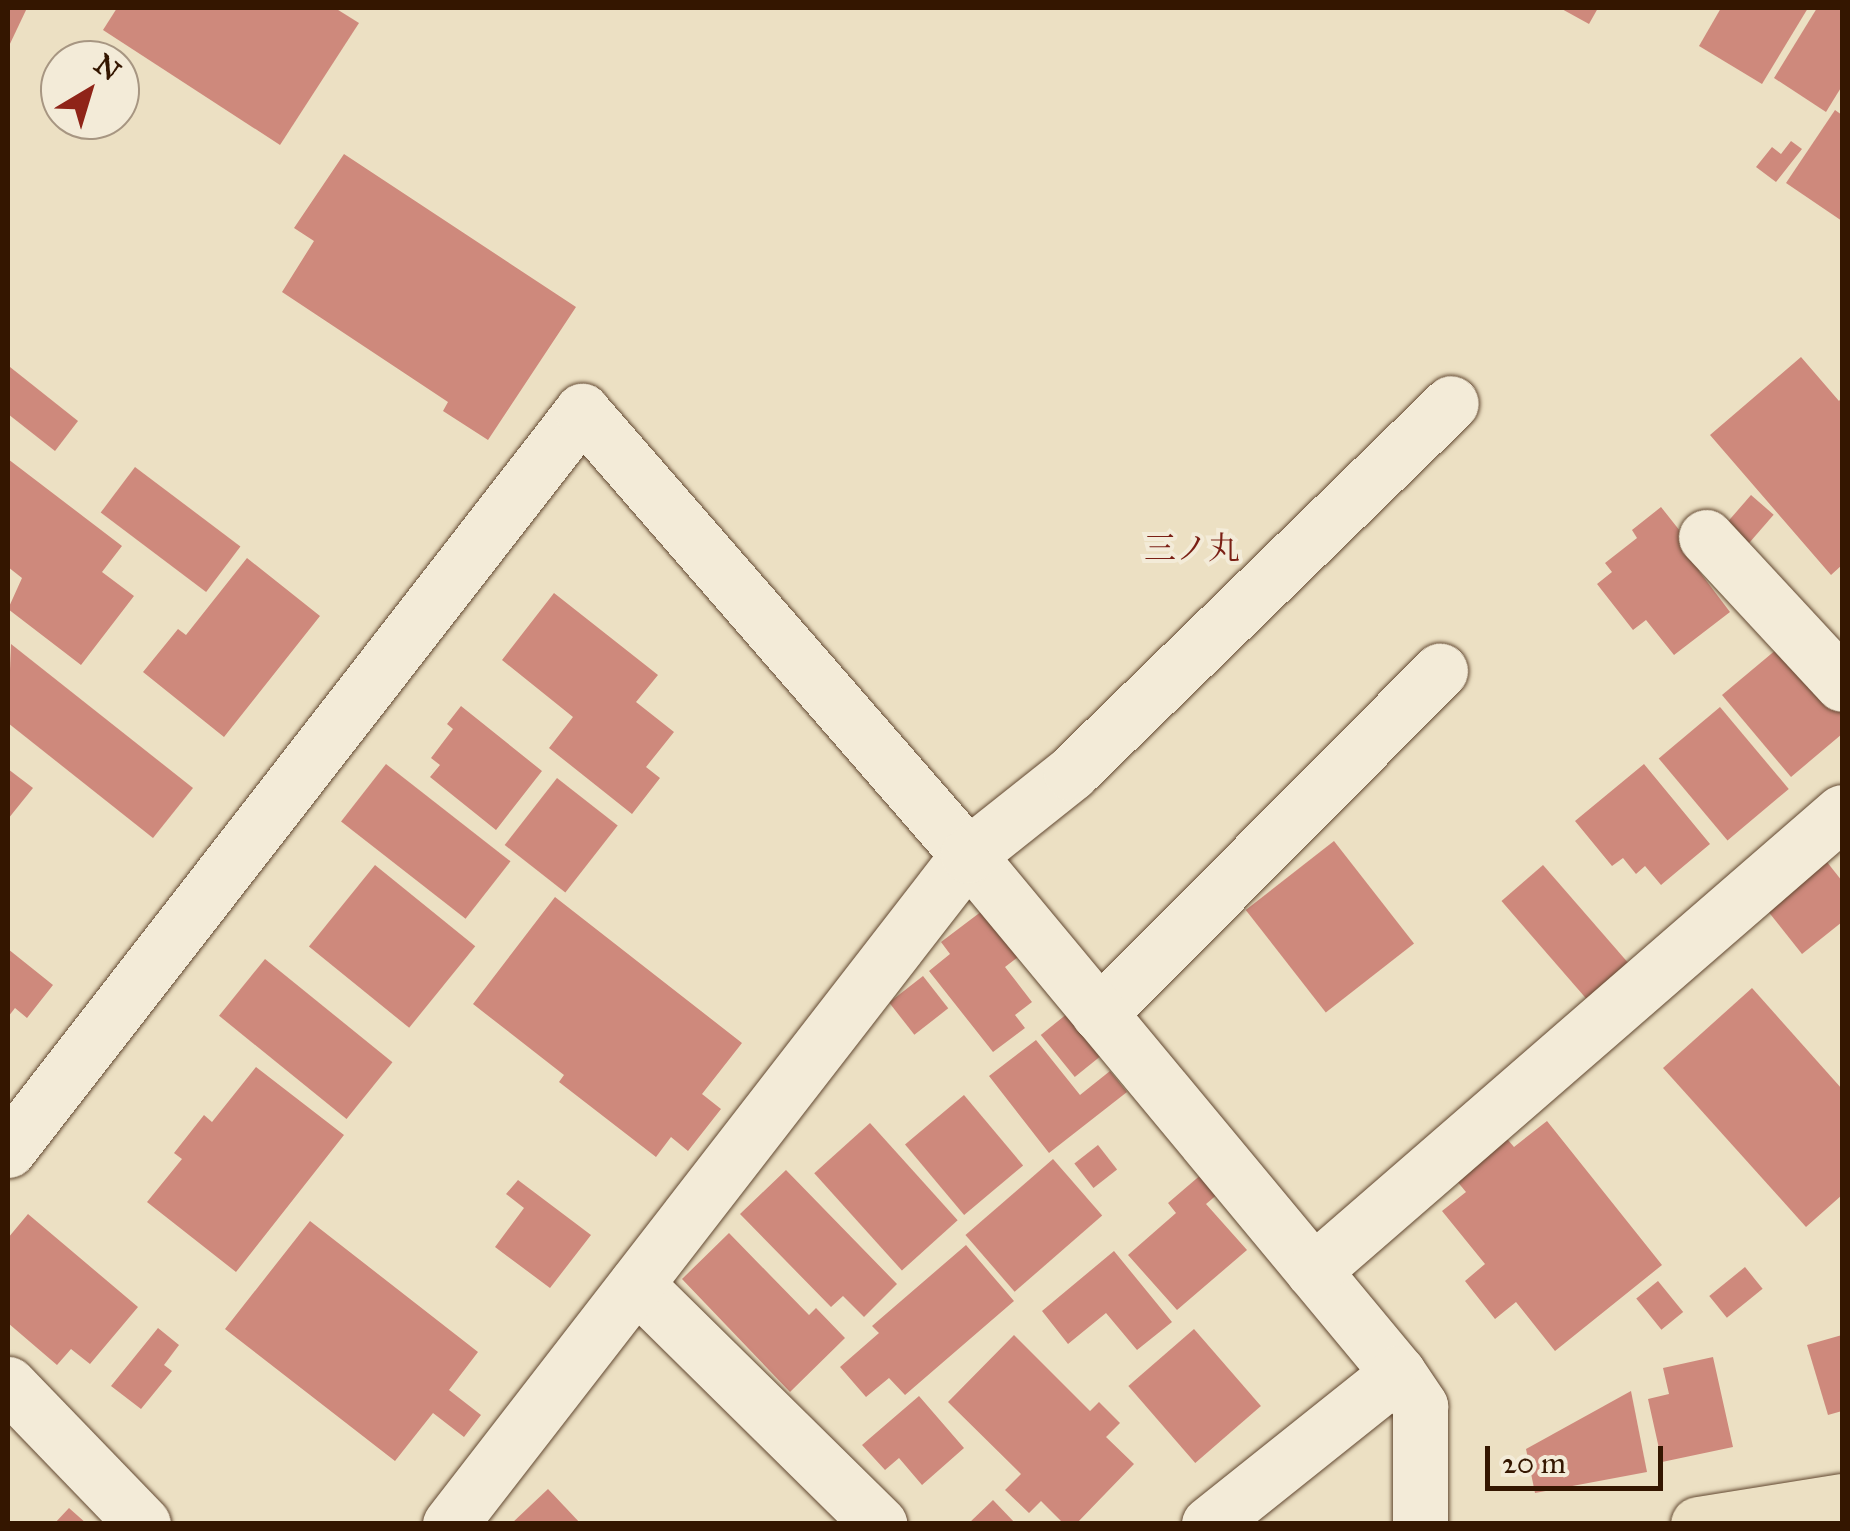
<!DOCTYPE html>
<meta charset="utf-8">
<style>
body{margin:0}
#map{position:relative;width:1850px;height:1531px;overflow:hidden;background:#ece0c3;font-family:"IM FELL Great Primer","Noto Serif JP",serif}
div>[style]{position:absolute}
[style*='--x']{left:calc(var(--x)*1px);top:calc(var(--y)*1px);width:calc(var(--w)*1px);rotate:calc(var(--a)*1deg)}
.building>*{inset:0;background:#ce897c;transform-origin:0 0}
.roads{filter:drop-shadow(0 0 2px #624831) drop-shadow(0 0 2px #624831)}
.street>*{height:55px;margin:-27.5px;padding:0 27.5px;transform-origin:27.5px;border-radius:27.5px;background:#f3ebd8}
.highway>*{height:55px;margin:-27.5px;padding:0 27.5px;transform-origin:27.5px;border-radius:27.5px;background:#ece0c3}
span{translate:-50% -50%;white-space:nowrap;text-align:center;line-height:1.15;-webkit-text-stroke:8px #f3ebd8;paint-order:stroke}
.quarter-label{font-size:32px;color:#7a1f14}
.frame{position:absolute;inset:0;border:10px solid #341600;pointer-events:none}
.north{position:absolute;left:40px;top:40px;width:100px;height:100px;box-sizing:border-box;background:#f3ebd8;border:2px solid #a79682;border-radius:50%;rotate:38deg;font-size:28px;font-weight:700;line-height:40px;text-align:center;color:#341600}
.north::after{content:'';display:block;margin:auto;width:35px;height:45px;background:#8f2418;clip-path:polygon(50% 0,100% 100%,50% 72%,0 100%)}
.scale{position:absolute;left:1485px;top:1446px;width:178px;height:45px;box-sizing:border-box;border:5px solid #341600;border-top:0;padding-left:12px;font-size:30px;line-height:35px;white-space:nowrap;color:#341600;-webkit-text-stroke:8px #f3ebd8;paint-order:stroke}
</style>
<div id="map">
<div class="building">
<div style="clip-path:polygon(8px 8px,27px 8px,8px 48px)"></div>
<div style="clip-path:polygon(117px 8px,335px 8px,359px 23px,280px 145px,103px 30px)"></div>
<div style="clip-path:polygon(1560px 8px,1598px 8px,1589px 24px)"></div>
<div style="clip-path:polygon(1721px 8px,1808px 8px,1762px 84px,1699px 46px)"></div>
<div style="clip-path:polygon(1817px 8px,1842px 8px,1842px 86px,1826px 112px,1774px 78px)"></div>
<div style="clip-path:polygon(1835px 110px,1842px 115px,1842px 221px,1786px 183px)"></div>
<div style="clip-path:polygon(1791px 141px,1802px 149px,1776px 182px,1756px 167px,1772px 147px,1781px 154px)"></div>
<div style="clip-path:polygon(344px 154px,576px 307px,488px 440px,443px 411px,448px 402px,282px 292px,314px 241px,294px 228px)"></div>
<div style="clip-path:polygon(1801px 357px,1839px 401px,1842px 397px,1842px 565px,1831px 575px,1710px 435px)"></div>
<div style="clip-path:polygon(10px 367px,78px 421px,55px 451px,8px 414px)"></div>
<div style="clip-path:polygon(8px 459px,122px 546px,102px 572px,134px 596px,81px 665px,8px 609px,22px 578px,8px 567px)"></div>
<div style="left:135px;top:467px;width:132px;height:57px;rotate:37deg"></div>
<div style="left:1751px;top:495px;width:30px;height:42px;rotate:41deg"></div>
<div style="clip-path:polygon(1661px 507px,1707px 565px,1699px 571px,1730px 612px,1674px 655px,1646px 620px,1633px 630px,1597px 584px,1612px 572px,1605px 563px,1637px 538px,1632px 530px)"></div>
<div style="clip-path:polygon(247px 558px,320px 616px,224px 737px,143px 672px,178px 629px,186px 635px)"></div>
<div style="clip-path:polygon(554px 593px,658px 675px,636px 702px,674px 732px,646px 767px,660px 778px,632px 814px,549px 748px,573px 717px,502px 660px)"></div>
<div style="clip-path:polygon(11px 644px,193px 788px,153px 838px,8px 723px)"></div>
<div style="clip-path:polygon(1783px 644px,1842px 714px,1842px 734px,1791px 777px,1722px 695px)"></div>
<div style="clip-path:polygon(461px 706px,542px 771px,496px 830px,430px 777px,440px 765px,431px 758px,453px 729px,447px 724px)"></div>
<div style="left:1720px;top:707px;width:107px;height:80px;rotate:50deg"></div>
<div style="left:386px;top:764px;width:158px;height:73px;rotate:38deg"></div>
<div style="clip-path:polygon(1644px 764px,1710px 844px,1661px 885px,1645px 866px,1636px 874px,1623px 858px,1612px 866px,1575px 821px)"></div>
<div style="clip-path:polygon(8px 769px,33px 788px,8px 819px)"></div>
<div style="left:557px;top:778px;width:77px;height:85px;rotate:38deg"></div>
<div style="left:1334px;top:841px;width:130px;height:112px;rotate:52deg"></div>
<div style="clip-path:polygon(1827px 862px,1842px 881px,1842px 922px,1802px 954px,1767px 910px)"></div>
<div style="left:375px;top:865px;width:129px;height:105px;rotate:39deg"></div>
<div style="left:1543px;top:865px;width:132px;height:55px;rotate:49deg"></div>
<div style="clip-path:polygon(555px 897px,742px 1043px,702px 1094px,721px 1109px,688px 1151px,671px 1137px,656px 1157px,559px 1082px,564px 1075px,473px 1004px)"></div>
<div style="clip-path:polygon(982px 911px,1018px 957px,1005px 967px,1032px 1002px,1015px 1015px,1025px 1028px,993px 1052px,929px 971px,950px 954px,941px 942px)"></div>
<div style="clip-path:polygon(8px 949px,53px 985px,27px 1018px,15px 1008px,8px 1017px)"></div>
<div style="left:265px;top:959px;width:164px;height:73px;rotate:39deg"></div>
<div style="left:923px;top:976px;width:41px;height:43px;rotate:52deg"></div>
<div style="clip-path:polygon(1752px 988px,1842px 1089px,1842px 1195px,1806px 1227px,1663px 1068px)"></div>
<div style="left:1068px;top:1013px;width:54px;height:35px;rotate:51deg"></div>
<div style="clip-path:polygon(1036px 1040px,1080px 1095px,1110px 1071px,1127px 1092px,1049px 1153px,989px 1076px)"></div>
<div style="clip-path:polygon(256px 1067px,344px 1135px,236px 1272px,147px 1202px,182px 1159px,174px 1153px,204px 1115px,212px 1122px)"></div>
<div style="left:964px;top:1095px;width:92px;height:77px;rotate:50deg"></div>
<div style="clip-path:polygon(1547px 1121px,1662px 1265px,1555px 1351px,1516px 1302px,1495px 1319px,1465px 1281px,1485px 1264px,1442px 1211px,1466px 1192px,1451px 1174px,1502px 1133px,1514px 1147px)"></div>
<div style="left:870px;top:1123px;width:131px;height:75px;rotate:48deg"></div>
<div style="left:1098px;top:1145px;width:31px;height:30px;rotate:52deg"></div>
<div style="left:1053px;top:1159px;width:75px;height:116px;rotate:49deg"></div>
<div style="clip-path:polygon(786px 1170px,897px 1284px,864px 1317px,843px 1296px,831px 1307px,740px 1214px)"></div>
<div style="clip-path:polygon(1203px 1173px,1219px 1193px,1206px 1204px,1247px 1250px,1177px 1310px,1128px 1255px,1176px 1213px,1168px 1203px)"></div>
<div style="clip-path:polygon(518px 1180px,591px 1235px,550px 1288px,495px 1247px,524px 1208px,506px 1194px)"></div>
<div style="clip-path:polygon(28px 1214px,138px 1307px,90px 1364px,71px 1349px,57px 1365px,8px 1323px,8px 1238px)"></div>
<div style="clip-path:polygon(310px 1221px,478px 1352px,449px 1390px,481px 1415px,464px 1437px,433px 1413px,395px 1461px,225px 1329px)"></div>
<div style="clip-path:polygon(729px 1233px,809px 1315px,816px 1308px,845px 1338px,790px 1392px,682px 1279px)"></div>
<div style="clip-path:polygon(966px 1245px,1014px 1301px,905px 1395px,889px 1378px,866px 1397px,840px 1367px,879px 1333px,872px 1326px)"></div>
<div style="clip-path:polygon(1114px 1251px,1172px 1322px,1137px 1350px,1106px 1313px,1068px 1344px,1042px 1311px)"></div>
<div style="left:1745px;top:1267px;width:28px;height:46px;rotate:51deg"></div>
<div style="left:1658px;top:1281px;width:40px;height:28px;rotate:51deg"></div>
<div style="clip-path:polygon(158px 1328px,179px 1345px,164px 1365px,172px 1371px,141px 1409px,111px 1386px)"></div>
<div style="left:1194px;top:1329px;width:102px;height:87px;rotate:49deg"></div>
<div style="clip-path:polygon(1014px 1335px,1090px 1411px,1099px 1402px,1120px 1423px,1106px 1437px,1134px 1464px,1076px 1524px,1064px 1524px,1041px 1501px,1029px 1513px,1005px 1490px,1021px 1474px,948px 1402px)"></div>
<div style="clip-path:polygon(1842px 1335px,1842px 1411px,1828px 1415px,1807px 1345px)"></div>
<div style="clip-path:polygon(1713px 1357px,1733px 1447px,1662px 1462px,1648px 1399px,1669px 1394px,1663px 1368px)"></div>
<div style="clip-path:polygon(1631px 1391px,1647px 1472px,1535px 1493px,1526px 1449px)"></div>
<div style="clip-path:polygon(919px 1396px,964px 1448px,922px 1485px,899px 1458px,885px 1470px,862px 1445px)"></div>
<div style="clip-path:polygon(548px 1489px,581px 1524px,511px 1524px)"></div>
<div style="clip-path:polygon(993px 1500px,1016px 1524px,968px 1524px)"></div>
<div style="clip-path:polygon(69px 1508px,87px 1524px,54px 1524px)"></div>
</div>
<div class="roads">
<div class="street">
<div style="--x:1706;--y:537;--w:200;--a:47.2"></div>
<div style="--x:1099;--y:1014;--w:484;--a:-45.2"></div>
<div style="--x:8;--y:1150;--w:936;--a:-52.16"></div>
<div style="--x:582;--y:411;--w:588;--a:49"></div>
<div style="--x:968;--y:855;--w:673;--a:50.3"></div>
<div style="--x:1398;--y:1373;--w:242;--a:141.4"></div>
<div style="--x:1313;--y:1271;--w:700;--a:-40.95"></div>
<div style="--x:636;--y:1284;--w:342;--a:44.6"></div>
<div style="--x:1398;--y:1373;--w:40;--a:56"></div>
<div style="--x:1420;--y:1406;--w:118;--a:90"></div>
<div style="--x:8;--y:1384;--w:194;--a:46"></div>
<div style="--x:450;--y:1524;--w:846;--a:-52.25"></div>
<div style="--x:968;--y:855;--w:132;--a:-38.5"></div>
<div style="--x:1071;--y:773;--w:530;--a:-44.24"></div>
</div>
<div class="highway">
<div style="--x:1698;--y:1524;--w:146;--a:-9.1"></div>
</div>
</div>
<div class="quarter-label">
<span style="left:1192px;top:549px">三ノ丸</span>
</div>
<div class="frame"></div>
<div class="north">N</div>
<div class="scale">20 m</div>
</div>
